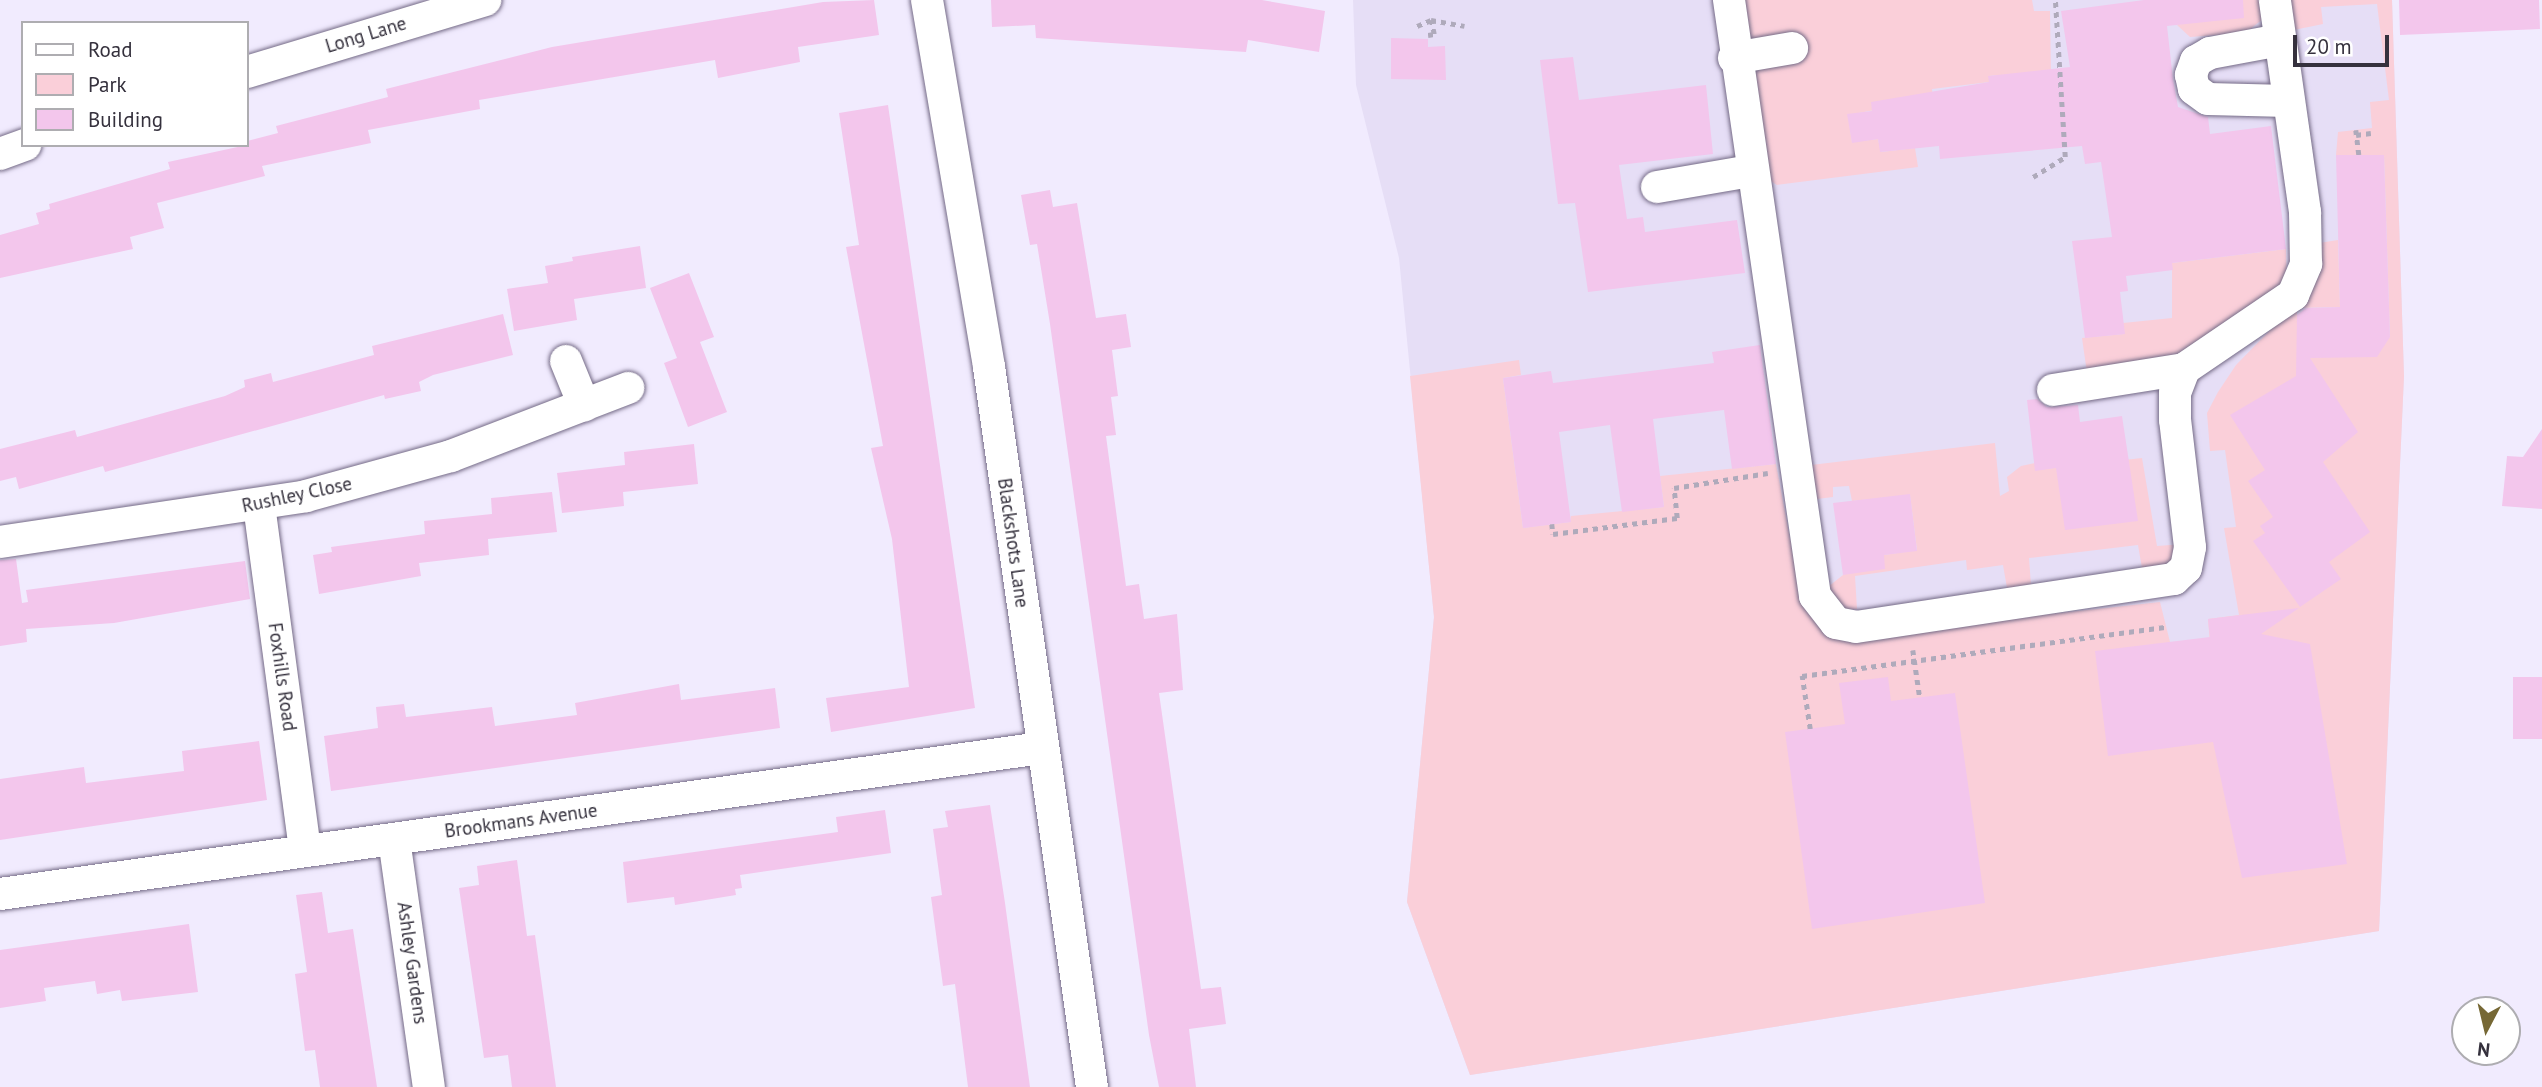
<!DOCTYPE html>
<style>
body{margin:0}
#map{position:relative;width:2542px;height:1087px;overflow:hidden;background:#f1ebfe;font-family:"PT Sans",sans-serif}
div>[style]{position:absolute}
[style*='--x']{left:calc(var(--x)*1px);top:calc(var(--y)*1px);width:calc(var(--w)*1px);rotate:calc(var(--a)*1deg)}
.built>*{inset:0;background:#e6def6}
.green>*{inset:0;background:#facfd9}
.building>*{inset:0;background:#f3c6ec;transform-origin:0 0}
.path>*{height:4.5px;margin-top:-2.25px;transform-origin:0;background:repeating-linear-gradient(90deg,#afaabb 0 5px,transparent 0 10px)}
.roads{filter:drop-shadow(0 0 2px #746a86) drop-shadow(0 0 2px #746a86)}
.minor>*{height:32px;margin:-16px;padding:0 16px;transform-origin:16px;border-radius:16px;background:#fff}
span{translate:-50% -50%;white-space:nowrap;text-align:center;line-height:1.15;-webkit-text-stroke:6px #fff;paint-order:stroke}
.street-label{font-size:19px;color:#35313d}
.legend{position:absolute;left:21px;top:21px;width:228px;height:126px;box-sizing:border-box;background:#fff;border:2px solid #aeadb1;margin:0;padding:9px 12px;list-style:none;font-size:21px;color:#35313d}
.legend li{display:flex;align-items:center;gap:14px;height:35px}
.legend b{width:35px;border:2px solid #aeadb1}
.north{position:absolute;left:2451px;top:996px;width:70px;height:70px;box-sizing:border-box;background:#fff;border:2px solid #aeadb1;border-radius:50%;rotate:187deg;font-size:19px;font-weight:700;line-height:28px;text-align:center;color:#35313d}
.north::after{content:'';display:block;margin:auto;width:24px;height:32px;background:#766835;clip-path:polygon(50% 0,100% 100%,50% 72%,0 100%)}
.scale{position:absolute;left:2293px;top:35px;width:96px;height:32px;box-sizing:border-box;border:4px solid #35313d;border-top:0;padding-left:9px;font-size:21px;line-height:24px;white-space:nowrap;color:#35313d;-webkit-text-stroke:5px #fff;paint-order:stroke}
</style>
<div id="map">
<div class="built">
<div style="clip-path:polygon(1353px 0,2392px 0,2404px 376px,2379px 931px,1470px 1075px,1407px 902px,1434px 617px,1399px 258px,1356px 85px)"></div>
</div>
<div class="green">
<div style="clip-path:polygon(1741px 0,2032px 0,2034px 11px,2050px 11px,2051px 76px,2000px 80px,1998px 75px,1989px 76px,1989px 82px,1932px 89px,1933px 99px,1848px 115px,1852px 142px,1878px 139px,1881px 152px,1915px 148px,1918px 167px,1777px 185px,1764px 177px)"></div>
<div style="clip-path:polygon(2211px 0,2261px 0,2263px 19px,2245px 33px,2190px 37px,2177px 25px)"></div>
<div style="clip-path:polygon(2288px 0,2392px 0,2404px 376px,2379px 931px,1470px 1075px,1407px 902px,1434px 617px,1410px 376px,1519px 360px,1521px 375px,1503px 378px,1523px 528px,1570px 522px,1571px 516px,1664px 507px,1660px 476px,1776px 464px,1802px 602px,1829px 638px,2160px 602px,2170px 642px,2211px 656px,2208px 619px,2239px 615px,2224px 528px,2236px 527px,2225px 450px,2210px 451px,2207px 413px,2218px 392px,2236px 365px,2290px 310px,2319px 243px,2338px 240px,2340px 307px,2297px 308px,2297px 358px,2390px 337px,2384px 155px,2336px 155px,2338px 132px,2372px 128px,2370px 102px,2389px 100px,2377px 4px,2321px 7px,2323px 24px,2289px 31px)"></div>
<div style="clip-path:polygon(2286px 249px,2287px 288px,2171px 364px,2087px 373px,2082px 338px,2124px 334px,2123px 323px,2172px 318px,2172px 263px)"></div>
<div style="clip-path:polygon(1995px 443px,2000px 496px,2009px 491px,2007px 477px,2021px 466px,2035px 463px,2036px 470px,2142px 458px,2157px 546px,2184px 544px,2174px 571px,2143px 574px,2138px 545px,2029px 558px,2031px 585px,2007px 588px,2003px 565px,1967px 570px,1966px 560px,1855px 576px,1857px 609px,1839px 611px,1824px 590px,1843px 575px,1884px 555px,1917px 550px,1910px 495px,1852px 501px,1849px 486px,1833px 487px,1833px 497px,1817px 499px,1811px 465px)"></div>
</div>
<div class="building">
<div style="clip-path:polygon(874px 0,879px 35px,798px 47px,800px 62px,718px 78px,715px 60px,479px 100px,480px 109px,368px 130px,371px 143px,262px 166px,265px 176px,157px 203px,164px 228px,130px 237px,133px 249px,0 278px,0 235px,39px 224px,36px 213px,50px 209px,49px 204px,170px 169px,168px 162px,247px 145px,247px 141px,278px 133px,276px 126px,388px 97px,386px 89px,552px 47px,823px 2px)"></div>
<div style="clip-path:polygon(991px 0,1262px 0,1325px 11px,1319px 52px,1248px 40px,1246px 52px,1036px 38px,1035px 25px,992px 27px)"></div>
<div style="clip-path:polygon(2144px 0,2243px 0,2244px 18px,2167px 26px,2173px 79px,2178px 107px,2208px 117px,2210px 134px,2271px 126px,2286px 249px,2172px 263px,2173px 270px,2126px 276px,2128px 291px,2120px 292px,2125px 334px,2085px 338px,2072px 241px,2112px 237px,2101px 162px,2085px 164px,2082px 146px,1940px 159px,1939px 146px,1880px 152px,1878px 139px,1852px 143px,1847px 114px,1872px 111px,1871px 102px,1989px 82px,1988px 76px,2070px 67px,2061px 11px)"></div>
<div style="clip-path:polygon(2399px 0,2539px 0,2540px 29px,2400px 35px)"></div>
<div style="clip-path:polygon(1391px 38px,1428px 39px,1428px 47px,1445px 46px,1446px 80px,1391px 79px)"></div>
<div style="clip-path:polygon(1573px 57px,1579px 100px,1706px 85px,1713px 154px,1619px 165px,1627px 219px,1643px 217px,1645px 232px,1737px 220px,1745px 273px,1588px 292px,1575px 203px,1558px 204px,1540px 60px)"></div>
<div style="clip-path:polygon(888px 105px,975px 708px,831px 732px,826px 698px,909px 687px,892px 539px,871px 448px,883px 446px,846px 247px,859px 245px,839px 113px)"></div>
<div style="clip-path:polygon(2336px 155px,2384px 155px,2390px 337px,2377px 357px,2310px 358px,2358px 432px,2323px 462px,2370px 532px,2329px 562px,2341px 579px,2300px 607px,2253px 541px,2265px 533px,2260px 526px,2273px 517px,2248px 481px,2265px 470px,2230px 415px,2296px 376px,2297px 315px,2306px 308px,2340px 307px)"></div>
<div style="clip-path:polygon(1050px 190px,1053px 207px,1077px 203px,1096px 318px,1126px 314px,1131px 347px,1112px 350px,1118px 396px,1111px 397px,1116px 435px,1106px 436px,1126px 586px,1139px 584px,1144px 619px,1177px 614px,1183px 690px,1159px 693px,1201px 989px,1221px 987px,1226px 1024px,1189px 1029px,1196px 1087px,1159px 1087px,1149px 1035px,1050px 324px,1037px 244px,1030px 245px,1021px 195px)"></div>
<div style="clip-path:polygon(640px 246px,646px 288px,574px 299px,577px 320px,514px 331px,507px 289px,548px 283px,545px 266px,573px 261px,572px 257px)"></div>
<div style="clip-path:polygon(689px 273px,714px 337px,700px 342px,727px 412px,688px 427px,664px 363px,677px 358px,650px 288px)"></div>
<div style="clip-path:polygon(503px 314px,513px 355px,433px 375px,419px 382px,421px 391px,385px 399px,384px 395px,105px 472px,103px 466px,19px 489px,16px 477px,0 481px,0 449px,75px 430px,77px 437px,225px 396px,245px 387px,244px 380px,271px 373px,273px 382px,374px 355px,372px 346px)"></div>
<div style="clip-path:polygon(1760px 345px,1776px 464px,1732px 469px,1724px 410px,1653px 419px,1664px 507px,1622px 512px,1610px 425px,1559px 432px,1571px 522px,1523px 528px,1503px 378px,1551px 371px,1553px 383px,1642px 372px,1714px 363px,1712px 352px)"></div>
<div style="clip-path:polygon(2037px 399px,2047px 407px,2078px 405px,2080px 422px,2122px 416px,2138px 521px,2065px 530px,2056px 468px,2035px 471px,2027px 400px)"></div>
<div style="clip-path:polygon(2542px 429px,2542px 509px,2502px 506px,2507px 456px,2523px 457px)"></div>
<div style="clip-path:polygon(694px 444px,698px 484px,623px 492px,624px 506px,562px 513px,557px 473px,625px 465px,624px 452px)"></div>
<div style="clip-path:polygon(552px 492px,557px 532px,488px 539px,489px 555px,419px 563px,421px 576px,319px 594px,313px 555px,332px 552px,331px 547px,425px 534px,424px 521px,492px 514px,491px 498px)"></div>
<div style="clip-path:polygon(1910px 494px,1917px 551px,1884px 555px,1885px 569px,1843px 575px,1833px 503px)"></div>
<div style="clip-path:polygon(16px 559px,22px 603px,28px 602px,26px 590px,245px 561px,250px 599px,114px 623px,26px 629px,27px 642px,0 646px,0 560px)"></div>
<div style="clip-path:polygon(2299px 608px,2261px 634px,2310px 644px,2347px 864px,2242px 878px,2213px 742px,2108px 756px,2095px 651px,2210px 637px,2208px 619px)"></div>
<div style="clip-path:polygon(1888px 677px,1891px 701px,1955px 693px,1985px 903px,1812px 929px,1785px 732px,1845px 724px,1839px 683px)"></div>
<div style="left:2513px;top:677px;width:29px;height:62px"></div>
<div style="clip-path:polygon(679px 684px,681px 700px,775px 688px,780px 728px,331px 791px,324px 736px,378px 728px,376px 707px,404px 704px,406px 717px,492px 707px,495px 726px,577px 715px,575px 703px)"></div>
<div style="clip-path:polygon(259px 741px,267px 800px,0 840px,0 779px,84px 767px,86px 783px,184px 771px,182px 751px)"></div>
<div style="clip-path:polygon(990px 805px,1005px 903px,1030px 1087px,968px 1087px,955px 984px,943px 986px,931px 897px,942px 895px,933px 829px,948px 827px,945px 811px)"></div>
<div style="clip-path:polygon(885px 810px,891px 853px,740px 875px,742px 888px,735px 889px,736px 895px,675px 905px,674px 897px,627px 903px,623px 862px,838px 832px,836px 817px)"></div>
<div style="clip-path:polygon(517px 860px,527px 936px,535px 935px,556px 1087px,512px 1087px,508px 1055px,484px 1058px,459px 888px,479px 885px,477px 866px)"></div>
<div style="clip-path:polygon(322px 892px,328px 933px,353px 929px,377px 1087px,320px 1087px,315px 1050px,305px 1051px,295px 974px,307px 972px,296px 895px)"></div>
<div style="clip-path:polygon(189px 924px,198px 992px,122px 1001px,120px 990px,97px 994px,95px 981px,44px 988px,46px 1001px,0 1008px,0 950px)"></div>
</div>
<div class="path">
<div style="--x:1417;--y:26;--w:15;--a:-23"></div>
<div style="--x:1431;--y:20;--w:34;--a:10"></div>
<div style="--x:1428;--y:35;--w:6;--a:-9"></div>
<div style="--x:1434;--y:34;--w:14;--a:-102"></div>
<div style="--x:2356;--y:130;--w:25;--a:83"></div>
<div style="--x:2356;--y:135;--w:15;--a:-8"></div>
<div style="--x:2033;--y:177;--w:38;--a:-32"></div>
<div style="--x:2065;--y:157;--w:157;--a:-93.6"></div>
<div style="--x:1552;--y:524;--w:10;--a:84"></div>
<div style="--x:1553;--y:534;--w:125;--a:-7.4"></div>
<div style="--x:1677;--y:518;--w:30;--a:-96"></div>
<div style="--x:1674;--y:488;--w:95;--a:-9.1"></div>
<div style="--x:1913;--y:650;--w:49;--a:81.7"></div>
<div style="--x:1810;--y:729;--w:54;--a:-98.6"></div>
<div style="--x:1802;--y:676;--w:366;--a:-7.7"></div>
</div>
<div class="roads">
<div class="minor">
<div style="--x:927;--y:0;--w:372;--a:80.4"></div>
<div style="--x:989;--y:367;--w:727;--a:81.86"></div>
<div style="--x:1729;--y:0;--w:602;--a:81.79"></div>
<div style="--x:1815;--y:596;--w:34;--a:52"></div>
<div style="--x:1836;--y:623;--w:20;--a:11"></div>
<div style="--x:1856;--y:627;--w:322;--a:-8.6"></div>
<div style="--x:2174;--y:579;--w:16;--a:-43"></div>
<div style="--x:2186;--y:568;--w:21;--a:-79"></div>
<div style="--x:2190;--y:547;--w:128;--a:-96.7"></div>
<div style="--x:2175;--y:420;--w:27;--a:-90"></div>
<div style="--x:2175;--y:393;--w:26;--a:-69"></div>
<div style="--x:2280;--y:40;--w:71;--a:169.5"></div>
<div style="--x:2210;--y:53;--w:16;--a:150"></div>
<div style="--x:2196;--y:61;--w:15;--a:110"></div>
<div style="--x:2191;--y:75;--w:14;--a:78"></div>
<div style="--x:2194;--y:89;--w:17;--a:36"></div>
<div style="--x:2208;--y:99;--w:80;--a:1.4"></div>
<div style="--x:1734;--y:58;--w:59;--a:-9.8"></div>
<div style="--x:247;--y:72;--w:249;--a:-16.8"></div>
<div style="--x:0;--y:154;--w:27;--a:-20"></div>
<div style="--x:1657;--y:187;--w:95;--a:-9.7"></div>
<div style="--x:566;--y:361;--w:48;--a:67.8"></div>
<div style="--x:2053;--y:390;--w:133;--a:-9.1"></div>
<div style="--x:2184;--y:369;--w:132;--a:-34.2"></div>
<div style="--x:2293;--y:295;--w:34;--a:-67"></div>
<div style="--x:2306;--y:264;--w:52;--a:-91.1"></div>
<div style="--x:2305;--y:212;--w:214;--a:-98.1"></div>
<div style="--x:259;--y:505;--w:348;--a:82.4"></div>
<div style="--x:0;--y:542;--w:309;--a:-8.5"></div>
<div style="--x:306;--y:496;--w:150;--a:-15.4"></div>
<div style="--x:451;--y:456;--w:190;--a:-21"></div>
<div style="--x:394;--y:839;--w:250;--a:82"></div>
<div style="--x:0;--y:894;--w:1052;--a:-7.98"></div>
</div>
</div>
<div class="street-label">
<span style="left:366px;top:35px;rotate:-17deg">Long Lane</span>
<span style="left:297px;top:495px;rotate:-12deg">Rushley Close</span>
<span style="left:1013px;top:543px;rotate:82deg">Blackshots Lane</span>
<span style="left:282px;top:677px;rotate:82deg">Foxhills Road</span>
<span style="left:521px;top:821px;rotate:-8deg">Brookmans Avenue</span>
<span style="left:412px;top:963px;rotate:82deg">Ashley Gardens</span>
</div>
<ul class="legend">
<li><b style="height:9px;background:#fff"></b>Road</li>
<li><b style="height:19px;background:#facfd9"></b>Park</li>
<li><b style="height:19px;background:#f3c6ec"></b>Building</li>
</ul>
<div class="north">N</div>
<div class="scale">20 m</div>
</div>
